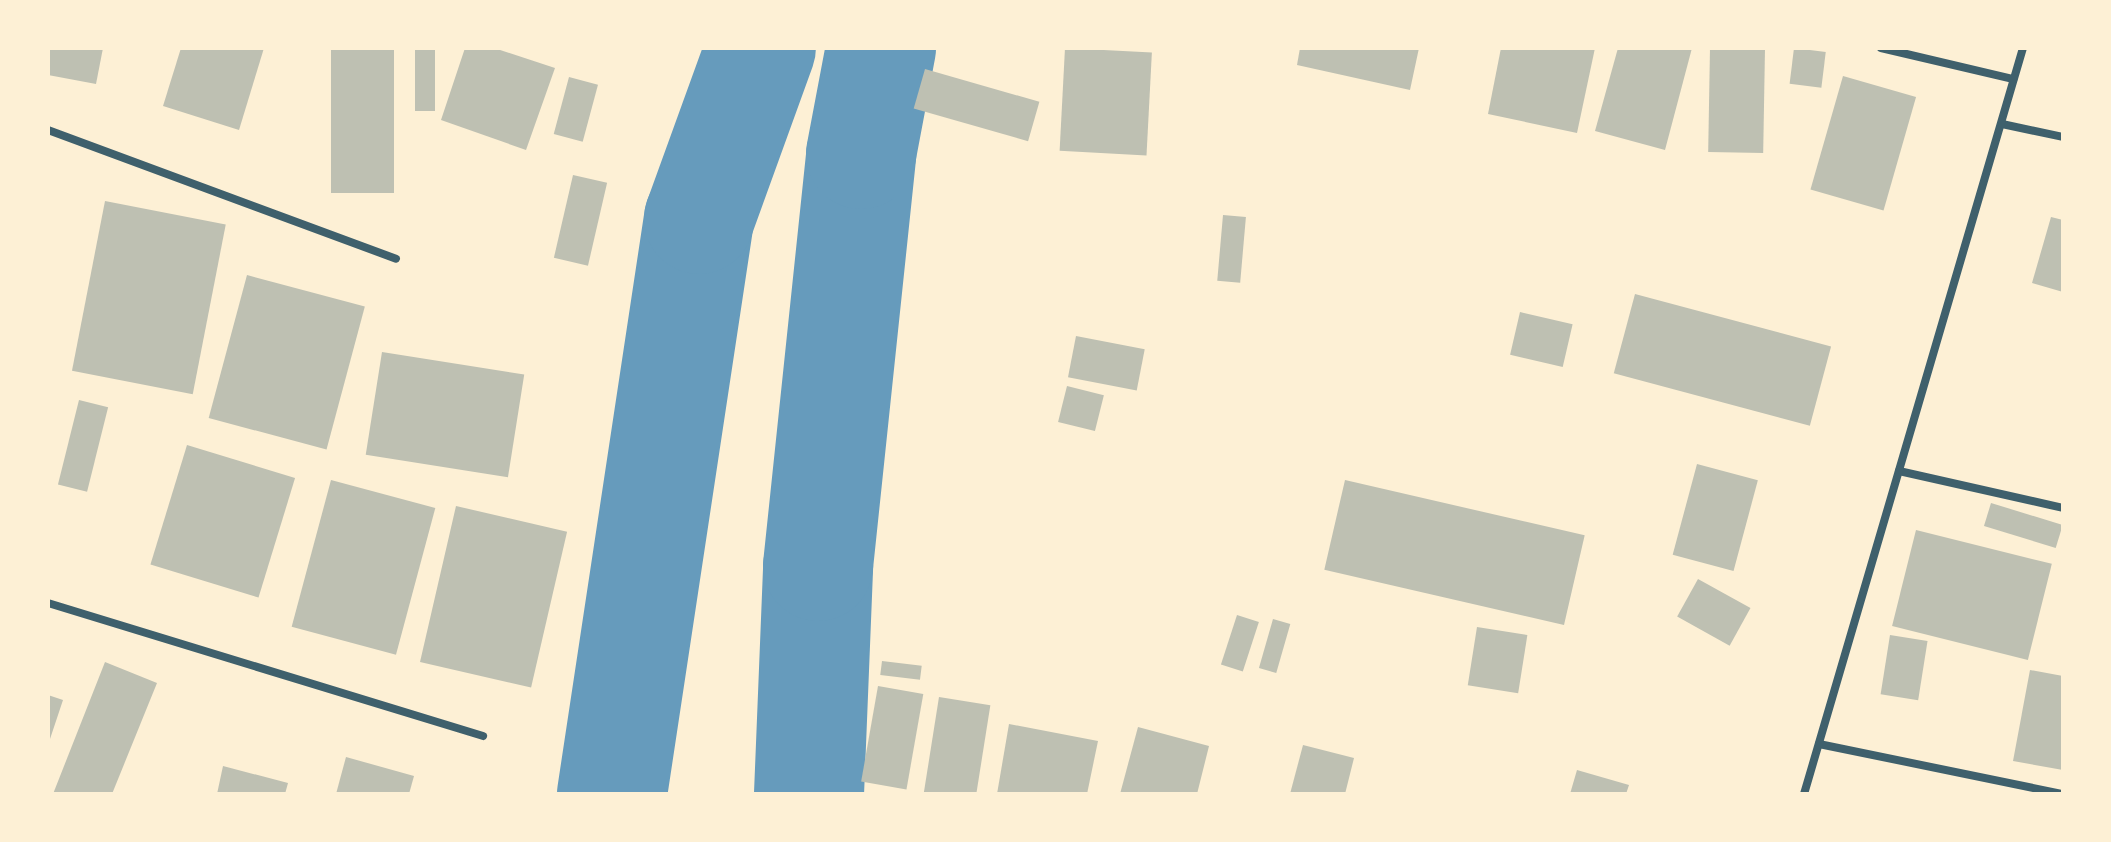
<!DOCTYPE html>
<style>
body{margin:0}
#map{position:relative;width:2111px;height:842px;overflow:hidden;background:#fdf0d5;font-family:"Roboto Serif",serif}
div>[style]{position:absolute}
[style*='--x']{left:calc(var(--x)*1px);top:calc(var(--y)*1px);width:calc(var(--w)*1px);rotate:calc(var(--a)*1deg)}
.river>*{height:110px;margin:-55px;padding:0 55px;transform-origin:55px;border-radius:55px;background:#669bbc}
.building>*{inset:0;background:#bec0b2;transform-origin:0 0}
.minor>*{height:8px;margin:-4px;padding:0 4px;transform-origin:4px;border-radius:4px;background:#3f606c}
span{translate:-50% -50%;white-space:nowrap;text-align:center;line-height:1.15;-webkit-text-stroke:8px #fdf0d5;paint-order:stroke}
.frame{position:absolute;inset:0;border:50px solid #fdf0d5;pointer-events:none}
</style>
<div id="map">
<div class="river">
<div style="--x:612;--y:794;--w:582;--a:-81.4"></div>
<div style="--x:699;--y:219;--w:182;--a:-70.1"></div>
<div style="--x:809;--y:794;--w:228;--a:-87.7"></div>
<div style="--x:818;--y:566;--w:414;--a:-84"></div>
<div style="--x:861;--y:154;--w:108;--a:-79.3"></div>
</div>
<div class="building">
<div style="clip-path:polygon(48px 48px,103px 48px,96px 84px,48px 75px)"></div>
<div style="clip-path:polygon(181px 48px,264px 48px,239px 130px,163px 106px)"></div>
<div style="left:331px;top:48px;width:63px;height:145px"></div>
<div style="left:415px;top:48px;width:20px;height:63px"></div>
<div style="clip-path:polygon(465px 48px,494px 48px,555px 68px,526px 150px,441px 120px)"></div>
<div style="left:1065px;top:48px;width:87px;height:103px;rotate:3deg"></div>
<div style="clip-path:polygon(1300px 48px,1419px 48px,1410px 90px,1297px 65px)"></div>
<div style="clip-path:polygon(1501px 48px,1595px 48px,1577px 133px,1488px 114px)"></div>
<div style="clip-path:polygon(1618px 48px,1692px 48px,1665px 150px,1595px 131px)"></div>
<div style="left:1710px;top:48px;width:55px;height:104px;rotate:1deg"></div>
<div style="left:1794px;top:48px;width:32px;height:36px;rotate:7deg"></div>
<div style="left:925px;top:69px;width:119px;height:41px;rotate:16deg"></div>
<div style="left:1843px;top:76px;width:76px;height:118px;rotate:16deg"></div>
<div style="left:569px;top:77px;width:30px;height:59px;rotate:15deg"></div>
<div style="left:573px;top:175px;width:35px;height:85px;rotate:13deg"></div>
<div style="left:105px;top:201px;width:123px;height:173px;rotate:11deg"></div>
<div style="left:1223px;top:215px;width:23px;height:66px;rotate:5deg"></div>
<div style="clip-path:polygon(2051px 217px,2063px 220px,2063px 292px,2032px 283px)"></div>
<div style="left:247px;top:275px;width:122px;height:148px;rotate:15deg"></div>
<div style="left:1635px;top:294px;width:203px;height:82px;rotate:15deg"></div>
<div style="left:1520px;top:312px;width:54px;height:44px;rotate:13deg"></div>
<div style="left:1076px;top:336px;width:70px;height:42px;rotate:11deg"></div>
<div style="left:382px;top:352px;width:144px;height:104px;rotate:9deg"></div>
<div style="left:1067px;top:386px;width:38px;height:37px;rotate:14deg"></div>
<div style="left:79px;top:400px;width:30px;height:87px;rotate:14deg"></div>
<div style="left:187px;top:445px;width:113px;height:125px;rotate:17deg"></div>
<div style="left:1697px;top:464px;width:63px;height:94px;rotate:15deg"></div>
<div style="left:331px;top:480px;width:108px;height:152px;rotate:15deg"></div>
<div style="left:1345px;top:480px;width:246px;height:92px;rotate:13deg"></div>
<div style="left:1991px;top:503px;width:75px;height:24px;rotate:17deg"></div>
<div style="left:456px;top:506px;width:114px;height:160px;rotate:13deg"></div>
<div style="left:1916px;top:530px;width:140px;height:99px;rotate:14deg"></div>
<div style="left:1698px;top:579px;width:60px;height:43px;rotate:29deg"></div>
<div style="left:1237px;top:615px;width:23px;height:52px;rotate:18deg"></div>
<div style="left:1273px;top:619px;width:18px;height:51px;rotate:16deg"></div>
<div style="left:1477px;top:627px;width:51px;height:59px;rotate:9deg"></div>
<div style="left:1890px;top:635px;width:38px;height:60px;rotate:9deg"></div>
<div style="left:882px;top:661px;width:40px;height:14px;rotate:7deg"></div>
<div style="clip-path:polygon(105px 662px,157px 683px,112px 794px,53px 794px)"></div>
<div style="clip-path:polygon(2030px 670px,2063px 676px,2063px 770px,2013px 761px)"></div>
<div style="left:878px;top:686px;width:46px;height:97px;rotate:10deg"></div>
<div style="clip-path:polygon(48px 695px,63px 700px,49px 742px,48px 742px)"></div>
<div style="left:939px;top:697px;width:52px;height:98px;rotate:9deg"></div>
<div style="clip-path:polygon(1009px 724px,1098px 741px,1087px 794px,997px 794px)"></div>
<div style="clip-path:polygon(1138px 727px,1209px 746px,1197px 794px,1120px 794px)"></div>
<div style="clip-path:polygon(1303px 745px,1354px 758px,1345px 794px,1290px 794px)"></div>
<div style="clip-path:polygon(346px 757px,414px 776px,409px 794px,336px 794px)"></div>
<div style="clip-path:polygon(223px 766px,288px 783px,285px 794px,217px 794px)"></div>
<div style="clip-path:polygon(1577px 770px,1629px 785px,1626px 794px,1570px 794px)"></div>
</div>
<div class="minor">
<div style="--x:1881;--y:48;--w:136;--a:13.2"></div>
<div style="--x:2002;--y:124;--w:62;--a:12"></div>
<div style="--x:48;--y:130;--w:371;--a:20.3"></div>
<div style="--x:1899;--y:471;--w:168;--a:12.7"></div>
<div style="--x:48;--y:603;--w:455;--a:17"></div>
<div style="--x:1819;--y:744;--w:249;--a:11.6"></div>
<div style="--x:1804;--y:794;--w:777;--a:-73.64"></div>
</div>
<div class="frame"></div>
</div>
